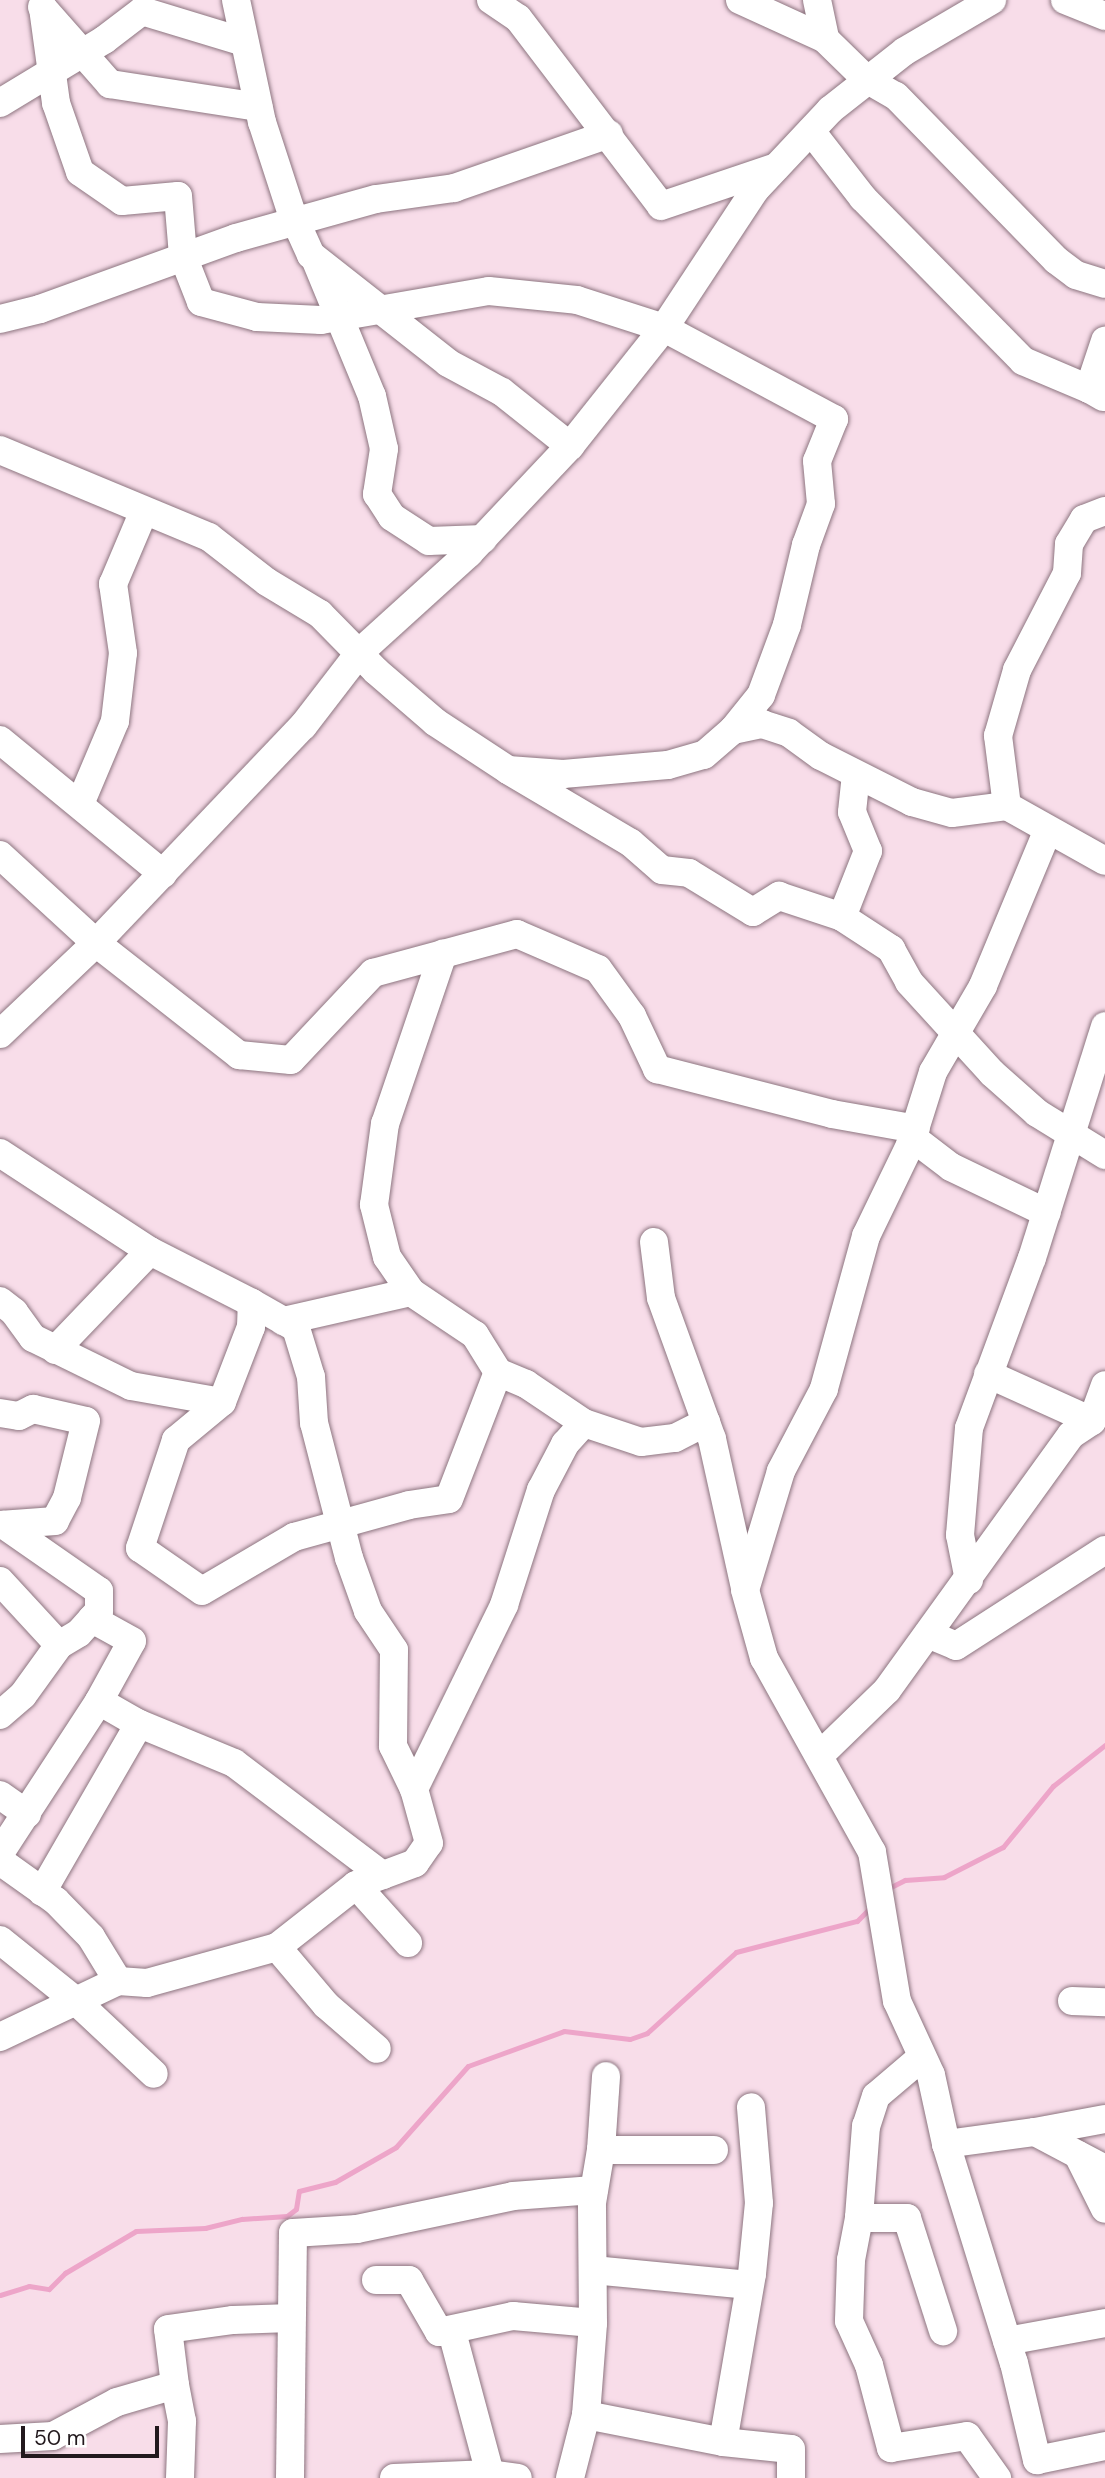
<!DOCTYPE html>
<style>
body{margin:0}
#map{position:relative;width:1105px;height:2478px;overflow:hidden;background:#f8dde9;font-family:"DM Sans",sans-serif}
div>[style]{position:absolute}
[style*='--x']{left:calc(var(--x)*1px);top:calc(var(--y)*1px);width:calc(var(--w)*1px);rotate:calc(var(--a)*1deg)}
.stream>*{height:5px;margin:-2.5px;padding:0 2.5px;transform-origin:2.5px;border-radius:2.5px;background:#eda5c9}
.roads{filter:drop-shadow(0 0 2px #8d7580) drop-shadow(0 0 2px #8d7580)}
.minor>*{height:28px;margin:-14px;padding:0 14px;transform-origin:14px;border-radius:14px;background:#fff}
span{translate:-50% -50%;white-space:nowrap;text-align:center;line-height:1.15;-webkit-text-stroke:7px #fff;paint-order:stroke}
.scale{position:absolute;left:21px;top:2426px;width:138px;height:32px;box-sizing:border-box;border:4px solid #22191d;border-top:0;padding-left:9px;font-size:21px;line-height:24px;white-space:nowrap;color:#22191d;-webkit-text-stroke:5px #fff;paint-order:stroke}
</style>
<div id="map">
<div class="stream">
<div style="--x:887;--y:1889;--w:20;--a:-27"></div>
<div style="--x:905;--y:1880;--w:39;--a:-4"></div>
<div style="--x:944;--y:1877;--w:66;--a:-27"></div>
<div style="--x:1003;--y:1847;--w:79;--a:-50.7"></div>
<div style="--x:1053;--y:1786;--w:66;--a:-38.3"></div>
<div style="--x:0;--y:2295;--w:30;--a:-17"></div>
<div style="--x:29;--y:2286;--w:20;--a:9"></div>
<div style="--x:49;--y:2289;--w:23;--a:-45"></div>
<div style="--x:65;--y:2273;--w:82;--a:-30.6"></div>
<div style="--x:136;--y:2231;--w:69;--a:-2.5"></div>
<div style="--x:205;--y:2228;--w:38;--a:-14"></div>
<div style="--x:242;--y:2219;--w:45;--a:-3.8"></div>
<div style="--x:287;--y:2216;--w:11;--a:-38"></div>
<div style="--x:296;--y:2209;--w:18;--a:-81"></div>
<div style="--x:299;--y:2191;--w:37;--a:-14"></div>
<div style="--x:335;--y:2182;--w:70;--a:-29.8"></div>
<div style="--x:396;--y:2147;--w:108;--a:-48.4"></div>
<div style="--x:468;--y:2066;--w:102;--a:-20"></div>
<div style="--x:564;--y:2031;--w:66;--a:6.9"></div>
<div style="--x:630;--y:2039;--w:18;--a:-19"></div>
<div style="--x:647;--y:2033;--w:120;--a:-42.3"></div>
<div style="--x:736;--y:1952;--w:125;--a:-14.4"></div>
<div style="--x:857;--y:1921;--w:20;--a:-45"></div>
</div>
<div class="roads">
<div class="minor">
<div style="--x:236;--y:0;--w:125;--a:78"></div>
<div style="--x:262;--y:122;--w:94;--a:72"></div>
<div style="--x:291;--y:211;--w:48;--a:65.6"></div>
<div style="--x:311;--y:255;--w:174;--a:38.2"></div>
<div style="--x:448;--y:363;--w:61;--a:28.2"></div>
<div style="--x:502;--y:392;--w:87;--a:38.5"></div>
<div style="--x:491;--y:0;--w:32;--a:34"></div>
<div style="--x:518;--y:18;--w:236;--a:52.7"></div>
<div style="--x:661;--y:206;--w:121;--a:-18.7"></div>
<div style="--x:740;--y:0;--w:94;--a:24.6"></div>
<div style="--x:825;--y:39;--w:57;--a:44.3"></div>
<div style="--x:866;--y:79;--w:34;--a:30"></div>
<div style="--x:896;--y:96;--w:229;--a:45.7"></div>
<div style="--x:1056;--y:260;--w:25;--a:37"></div>
<div style="--x:1076;--y:275;--w:30;--a:17"></div>
<div style="--x:817;--y:0;--w:40;--a:78"></div>
<div style="--x:1065;--y:0;--w:43;--a:21.8"></div>
<div style="--x:42;--y:7;--w:103;--a:48.6"></div>
<div style="--x:110;--y:84;--w:150;--a:8.8"></div>
<div style="--x:43;--y:8;--w:96;--a:82.2"></div>
<div style="--x:56;--y:103;--w:73;--a:70.8"></div>
<div style="--x:80;--y:172;--w:51;--a:34.6"></div>
<div style="--x:122;--y:201;--w:56;--a:-5.1"></div>
<div style="--x:178;--y:196;--w:60;--a:85.2"></div>
<div style="--x:183;--y:256;--w:49;--a:68.6"></div>
<div style="--x:201;--y:302;--w:58;--a:15"></div>
<div style="--x:257;--y:317;--w:64;--a:2.7"></div>
<div style="--x:321;--y:320;--w:170;--a:-9.8"></div>
<div style="--x:489;--y:291;--w:88;--a:5.8"></div>
<div style="--x:577;--y:300;--w:91;--a:17.8"></div>
<div style="--x:664;--y:328;--w:193;--a:28.2"></div>
<div style="--x:834;--y:419;--w:45;--a:112"></div>
<div style="--x:817;--y:461;--w:43;--a:84.7"></div>
<div style="--x:821;--y:504;--w:44;--a:110.1"></div>
<div style="--x:806;--y:545;--w:82;--a:103.4"></div>
<div style="--x:787;--y:625;--w:75;--a:110.4"></div>
<div style="--x:761;--y:695;--w:45;--a:128.7"></div>
<div style="--x:0;--y:103;--w:122;--a:-31.2"></div>
<div style="--x:104;--y:40;--w:48;--a:-37.3"></div>
<div style="--x:142;--y:11;--w:107;--a:16.9"></div>
<div style="--x:811;--y:131;--w:85;--a:52.2"></div>
<div style="--x:863;--y:198;--w:228;--a:45.5"></div>
<div style="--x:1023;--y:361;--w:72;--a:23"></div>
<div style="--x:316;--y:261;--w:146;--a:67.5"></div>
<div style="--x:372;--y:396;--w:54;--a:77.2"></div>
<div style="--x:384;--y:449;--w:46;--a:98.8"></div>
<div style="--x:377;--y:494;--w:27;--a:57"></div>
<div style="--x:392;--y:517;--w:44;--a:33"></div>
<div style="--x:429;--y:541;--w:54;--a:-2.1"></div>
<div style="--x:0;--y:319;--w:41;--a:-14"></div>
<div style="--x:40;--y:309;--w:208;--a:-19.9"></div>
<div style="--x:236;--y:238;--w:145;--a:-15.6"></div>
<div style="--x:376;--y:199;--w:79;--a:-8"></div>
<div style="--x:454;--y:188;--w:164;--a:-19.2"></div>
<div style="--x:1103;--y:397;--w:16;--a:-150"></div>
<div style="--x:1089;--y:389;--w:51;--a:-71.6"></div>
<div style="--x:0;--y:450;--w:226;--a:22.6"></div>
<div style="--x:209;--y:537;--w:73;--a:37.8"></div>
<div style="--x:267;--y:582;--w:62;--a:31.1"></div>
<div style="--x:320;--y:614;--w:80;--a:45.5"></div>
<div style="--x:376;--y:671;--w:78;--a:40.8"></div>
<div style="--x:435;--y:722;--w:87;--a:33.3"></div>
<div style="--x:508;--y:770;--w:55;--a:4.2"></div>
<div style="--x:563;--y:774;--w:105;--a:-4.9"></div>
<div style="--x:668;--y:765;--w:37;--a:-16"></div>
<div style="--x:704;--y:755;--w:38;--a:-41"></div>
<div style="--x:733;--y:730;--w:30;--a:-12"></div>
<div style="--x:762;--y:724;--w:28;--a:18"></div>
<div style="--x:789;--y:733;--w:39;--a:36"></div>
<div style="--x:821;--y:756;--w:102;--a:26.8"></div>
<div style="--x:912;--y:802;--w:41;--a:15.4"></div>
<div style="--x:952;--y:813;--w:55;--a:-7.3"></div>
<div style="--x:1007;--y:806;--w:112;--a:29.3"></div>
<div style="--x:0;--y:740;--w:211;--a:39.4"></div>
<div style="--x:511;--y:772;--w:139;--a:30.6"></div>
<div style="--x:631;--y:843;--w:41;--a:41.1"></div>
<div style="--x:662;--y:870;--w:27;--a:6"></div>
<div style="--x:689;--y:873;--w:75;--a:31.4"></div>
<div style="--x:753;--y:912;--w:31;--a:-32"></div>
<div style="--x:779;--y:896;--w:66;--a:18.4"></div>
<div style="--x:842;--y:917;--w:59;--a:33.1"></div>
<div style="--x:891;--y:949;--w:38;--a:61"></div>
<div style="--x:909;--y:982;--w:123;--a:47.6"></div>
<div style="--x:992;--y:1073;--w:60;--a:41.6"></div>
<div style="--x:1037;--y:1113;--w:80;--a:31.7"></div>
<div style="--x:80;--y:804;--w:90;--a:-67.1"></div>
<div style="--x:115;--y:721;--w:68;--a:-83.3"></div>
<div style="--x:123;--y:653;--w:70;--a:-98.2"></div>
<div style="--x:113;--y:584;--w:79;--a:-67"></div>
<div style="--x:1007;--y:806;--w:71;--a:-97.3"></div>
<div style="--x:998;--y:736;--w:69;--a:-73.9"></div>
<div style="--x:1017;--y:670;--w:109;--a:-62.7"></div>
<div style="--x:1067;--y:573;--w:29;--a:-86"></div>
<div style="--x:1069;--y:544;--w:29;--a:-59"></div>
<div style="--x:1084;--y:519;--w:22;--a:-21"></div>
<div style="--x:1047;--y:832;--w:167;--a:112.6"></div>
<div style="--x:983;--y:986;--w:99;--a:120.2"></div>
<div style="--x:933;--y:1072;--w:77;--a:107.5"></div>
<div style="--x:910;--y:1145;--w:101;--a:115.8"></div>
<div style="--x:866;--y:1236;--w:159;--a:105.4"></div>
<div style="--x:824;--y:1389;--w:93;--a:117.7"></div>
<div style="--x:781;--y:1471;--w:124;--a:106.8"></div>
<div style="--x:745;--y:1590;--w:71;--a:74.4"></div>
<div style="--x:764;--y:1658;--w:222;--a:60.9"></div>
<div style="--x:872;--y:1852;--w:151;--a:80.5"></div>
<div style="--x:897;--y:2001;--w:81;--a:65.3"></div>
<div style="--x:931;--y:2075;--w:71;--a:77.7"></div>
<div style="--x:946;--y:2144;--w:90;--a:-7.7"></div>
<div style="--x:1035;--y:2132;--w:79;--a:27.9"></div>
<div style="--x:0;--y:855;--w:130;--a:42.5"></div>
<div style="--x:96;--y:943;--w:182;--a:38.1"></div>
<div style="--x:239;--y:1055;--w:52;--a:5.5"></div>
<div style="--x:291;--y:1060;--w:120;--a:-46.7"></div>
<div style="--x:373;--y:973;--w:149;--a:-15.2"></div>
<div style="--x:517;--y:934;--w:88;--a:23.4"></div>
<div style="--x:598;--y:969;--w:58;--a:54.1"></div>
<div style="--x:632;--y:1016;--w:59;--a:64.7"></div>
<div style="--x:657;--y:1069;--w:181;--a:14.4"></div>
<div style="--x:832;--y:1114;--w:85;--a:10.1"></div>
<div style="--x:842;--y:917;--w:71;--a:-68.5"></div>
<div style="--x:868;--y:851;--w:42;--a:-112.3"></div>
<div style="--x:852;--y:812;--w:37;--a:-84"></div>
<div style="--x:0;--y:1034;--w:132;--a:-43.5"></div>
<div style="--x:96;--y:943;--w:300;--a:-46.4"></div>
<div style="--x:303;--y:726;--w:93;--a:-52.4"></div>
<div style="--x:360;--y:652;--w:147;--a:-42.2"></div>
<div style="--x:469;--y:553;--w:147;--a:-46.7"></div>
<div style="--x:570;--y:446;--w:151;--a:-51.5"></div>
<div style="--x:664;--y:328;--w:165;--a:-56.6"></div>
<div style="--x:755;--y:190;--w:110;--a:-46.8"></div>
<div style="--x:830;--y:110;--w:95;--a:-38.2"></div>
<div style="--x:905;--y:51;--w:101;--a:-30.4"></div>
<div style="--x:913;--y:1138;--w:48;--a:37.3"></div>
<div style="--x:951;--y:1167;--w:106;--a:25.6"></div>
<div style="--x:0;--y:1153;--w:179;--a:33.2"></div>
<div style="--x:150;--y:1251;--w:137;--a:133.8"></div>
<div style="--x:654;--y:1242;--w:56;--a:82.9"></div>
<div style="--x:661;--y:1298;--w:150;--a:70.1"></div>
<div style="--x:712;--y:1439;--w:148;--a:77.5"></div>
<div style="--x:411;--y:1292;--w:42;--a:-124.4"></div>
<div style="--x:387;--y:1257;--w:54;--a:-104"></div>
<div style="--x:374;--y:1205;--w:82;--a:-82.3"></div>
<div style="--x:385;--y:1124;--w:180;--a:-71.2"></div>
<div style="--x:0;--y:1301;--w:18;--a:38"></div>
<div style="--x:14;--y:1312;--w:32;--a:54"></div>
<div style="--x:33;--y:1338;--w:109;--a:26.1"></div>
<div style="--x:131;--y:1386;--w:92;--a:10"></div>
<div style="--x:222;--y:1402;--w:80;--a:-68.9"></div>
<div style="--x:251;--y:1327;--w:24;--a:-88"></div>
<div style="--x:252;--y:1303;--w:114;--a:-153"></div>
<div style="--x:988;--y:1374;--w:114;--a:24.3"></div>
<div style="--x:222;--y:1402;--w:60;--a:140.4"></div>
<div style="--x:176;--y:1440;--w:114;--a:108.4"></div>
<div style="--x:140;--y:1548;--w:75;--a:34.7"></div>
<div style="--x:202;--y:1591;--w:107;--a:-30.4"></div>
<div style="--x:294;--y:1537;--w:119;--a:-15.5"></div>
<div style="--x:409;--y:1505;--w:40;--a:-8.5"></div>
<div style="--x:449;--y:1499;--w:136;--a:-68.9"></div>
<div style="--x:498;--y:1372;--w:44;--a:-121.9"></div>
<div style="--x:475;--y:1335;--w:77;--a:-146.1"></div>
<div style="--x:411;--y:1292;--w:131;--a:167.2"></div>
<div style="--x:0;--y:1413;--w:19;--a:9"></div>
<div style="--x:19;--y:1416;--w:16;--a:-27"></div>
<div style="--x:33;--y:1409;--w:54;--a:12.8"></div>
<div style="--x:86;--y:1421;--w:79;--a:103.9"></div>
<div style="--x:67;--y:1498;--w:26;--a:118"></div>
<div style="--x:55;--y:1521;--w:55;--a:175.8"></div>
<div style="--x:584;--y:1423;--w:60;--a:18.4"></div>
<div style="--x:641;--y:1442;--w:34;--a:-7"></div>
<div style="--x:675;--y:1438;--w:35;--a:-27"></div>
<div style="--x:969;--y:1580;--w:46;--a:-101.3"></div>
<div style="--x:960;--y:1535;--w:107;--a:-85.2"></div>
<div style="--x:969;--y:1428;--w:181;--a:-69.7"></div>
<div style="--x:1032;--y:1258;--w:243;--a:-72.5"></div>
<div style="--x:0;--y:1581;--w:87;--a:47.3"></div>
<div style="--x:59;--y:1645;--w:23;--a:-31"></div>
<div style="--x:79;--y:1633;--w:30;--a:-48"></div>
<div style="--x:99;--y:1611;--w:20;--a:-90"></div>
<div style="--x:99;--y:1591;--w:116;--a:-145.2"></div>
<div style="--x:928;--y:1634;--w:30;--a:23"></div>
<div style="--x:956;--y:1646;--w:177;--a:-32.8"></div>
<div style="--x:0;--y:1715;--w:30;--a:-41"></div>
<div style="--x:23;--y:1695;--w:62;--a:-54.2"></div>
<div style="--x:135;--y:1722;--w:107;--a:22.5"></div>
<div style="--x:234;--y:1763;--w:186;--a:37.1"></div>
<div style="--x:820;--y:1755;--w:93;--a:-44.1"></div>
<div style="--x:887;--y:1690;--w:314;--a:-54.2"></div>
<div style="--x:1071;--y:1435;--w:25;--a:-34"></div>
<div style="--x:1092;--y:1421;--w:38;--a:-70"></div>
<div style="--x:414;--y:1789;--w:205;--a:-63.9"></div>
<div style="--x:504;--y:1605;--w:121;--a:-72.2"></div>
<div style="--x:541;--y:1490;--w:52;--a:-62.4"></div>
<div style="--x:565;--y:1444;--w:28;--a:-48"></div>
<div style="--x:584;--y:1423;--w:70;--a:-146.1"></div>
<div style="--x:526;--y:1384;--w:30;--a:-157"></div>
<div style="--x:0;--y:1795;--w:33;--a:35"></div>
<div style="--x:0;--y:1853;--w:181;--a:-56.9"></div>
<div style="--x:0;--y:1861;--w:69;--a:35.5"></div>
<div style="--x:56;--y:1901;--w:50;--a:45.8"></div>
<div style="--x:91;--y:1937;--w:52;--a:58.5"></div>
<div style="--x:118;--y:1981;--w:131;--a:154.6"></div>
<div style="--x:356;--y:1885;--w:78;--a:48.1"></div>
<div style="--x:42;--y:1892;--w:194;--a:-60"></div>
<div style="--x:139;--y:1724;--w:46;--a:-150.1"></div>
<div style="--x:99;--y:1701;--w:68;--a:-61.2"></div>
<div style="--x:132;--y:1641;--w:46;--a:-151.2"></div>
<div style="--x:0;--y:1940;--w:99;--a:38.8"></div>
<div style="--x:77;--y:2002;--w:105;--a:43.1"></div>
<div style="--x:277;--y:1947;--w:76;--a:49.8"></div>
<div style="--x:326;--y:2005;--w:67;--a:40.8"></div>
<div style="--x:118;--y:1981;--w:29;--a:4"></div>
<div style="--x:147;--y:1983;--w:135;--a:-15.5"></div>
<div style="--x:277;--y:1947;--w:100;--a:-38.1"></div>
<div style="--x:356;--y:1885;--w:63;--a:-20.4"></div>
<div style="--x:415;--y:1863;--w:24;--a:-55"></div>
<div style="--x:429;--y:1843;--w:56;--a:-105.5"></div>
<div style="--x:414;--y:1789;--w:48;--a:-116"></div>
<div style="--x:393;--y:1746;--w:96;--a:-89.4"></div>
<div style="--x:394;--y:1650;--w:47;--a:-123.7"></div>
<div style="--x:368;--y:1611;--w:56;--a:-109.7"></div>
<div style="--x:349;--y:1558;--w:139;--a:-104.5"></div>
<div style="--x:314;--y:1423;--w:46;--a:-93.7"></div>
<div style="--x:311;--y:1377;--w:51;--a:-107"></div>
<div style="--x:296;--y:1328;--w:51;--a:-150.4"></div>
<div style="--x:1072;--y:2001;--w:33;--a:2"></div>
<div style="--x:922;--y:2057;--w:60;--a:139.7"></div>
<div style="--x:876;--y:2096;--w:32;--a:108"></div>
<div style="--x:866;--y:2126;--w:92;--a:94.4"></div>
<div style="--x:859;--y:2218;--w:43;--a:100.8"></div>
<div style="--x:851;--y:2260;--w:61;--a:91.9"></div>
<div style="--x:849;--y:2321;--w:48;--a:65.6"></div>
<div style="--x:869;--y:2365;--w:86;--a:75.2"></div>
<div style="--x:891;--y:2448;--w:77;--a:-9"></div>
<div style="--x:967;--y:2436;--w:52;--a:54.5"></div>
<div style="--x:1035;--y:2132;--w:71;--a:-10.5"></div>
<div style="--x:946;--y:2144;--w:229;--a:72.8"></div>
<div style="--x:1014;--y:2363;--w:100;--a:76.7"></div>
<div style="--x:1037;--y:2460;--w:69;--a:-11.6"></div>
<div style="--x:601;--y:2150;--w:74;--a:-86.1"></div>
<div style="--x:1078;--y:2155;--w:60;--a:63.4"></div>
<div style="--x:859;--y:2218;--w:48;--a:0"></div>
<div style="--x:907;--y:2218;--w:119;--a:72.3"></div>
<div style="--x:593;--y:2270;--w:157;--a:5.5"></div>
<div style="--x:376;--y:2280;--w:33;--a:0"></div>
<div style="--x:409;--y:2280;--w:60;--a:60"></div>
<div style="--x:439;--y:2332;--w:76;--a:-12.2"></div>
<div style="--x:513;--y:2316;--w:80;--a:5"></div>
<div style="--x:452;--y:2332;--w:147;--a:75"></div>
<div style="--x:490;--y:2474;--w:28;--a:8"></div>
<div style="--x:1007;--y:2341;--w:100;--a:-10.4"></div>
<div style="--x:175;--y:2385;--w:37;--a:79"></div>
<div style="--x:182;--y:2421;--w:57;--a:92"></div>
<div style="--x:586;--y:2415;--w:140;--a:11.1"></div>
<div style="--x:723;--y:2442;--w:68;--a:5.9"></div>
<div style="--x:791;--y:2449;--w:29;--a:90"></div>
<div style="--x:0;--y:2439;--w:53;--a:-3.2"></div>
<div style="--x:53;--y:2436;--w:72;--a:-28"></div>
<div style="--x:117;--y:2402;--w:60;--a:-16.3"></div>
<div style="--x:175;--y:2385;--w:56;--a:-97.1"></div>
<div style="--x:168;--y:2329;--w:66;--a:-7.9"></div>
<div style="--x:233;--y:2320;--w:58;--a:-2"></div>
<div style="--x:723;--y:2442;--w:170;--a:-80.2"></div>
<div style="--x:752;--y:2274;--w:71;--a:-84.4"></div>
<div style="--x:759;--y:2203;--w:96;--a:-94.8"></div>
<div style="--x:290;--y:2478;--w:245;--a:-89.3"></div>
<div style="--x:293;--y:2233;--w:64;--a:-3.6"></div>
<div style="--x:357;--y:2229;--w:159;--a:-11.9"></div>
<div style="--x:513;--y:2196;--w:81;--a:-4.2"></div>
<div style="--x:394;--y:2478;--w:96;--a:-2.4"></div>
<div style="--x:570;--y:2478;--w:65;--a:-75.7"></div>
<div style="--x:586;--y:2415;--w:92;--a:-85.6"></div>
<div style="--x:593;--y:2323;--w:120;--a:-90.5"></div>
<div style="--x:592;--y:2203;--w:54;--a:-80.4"></div>
<div style="--x:601;--y:2150;--w:113;--a:0"></div>
</div>
</div>
<div class="scale">50 m</div>
</div>
